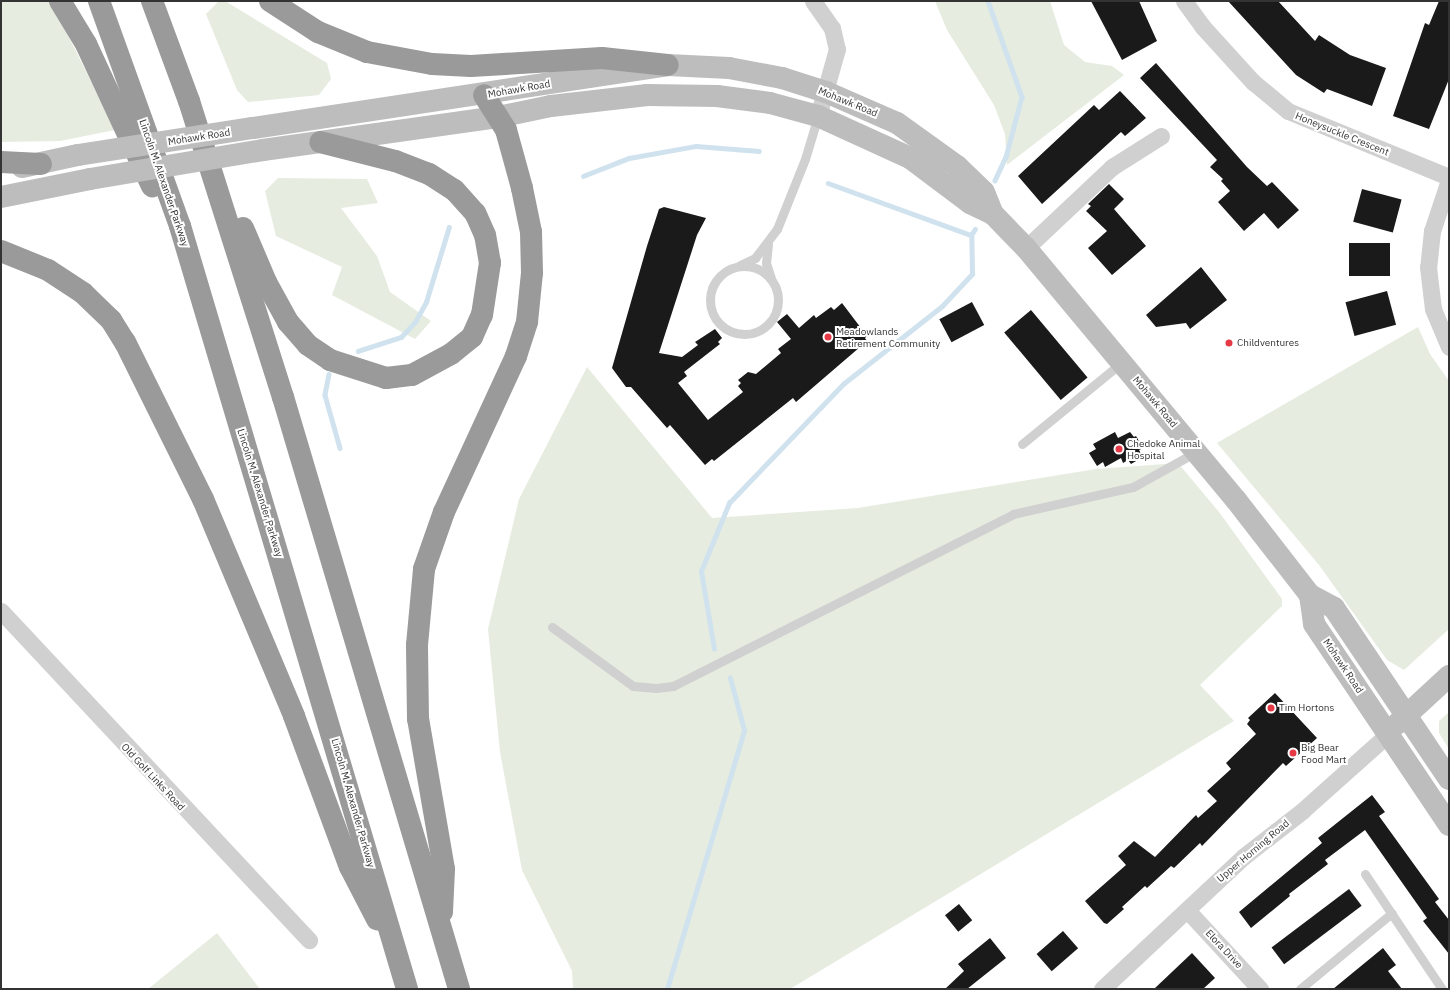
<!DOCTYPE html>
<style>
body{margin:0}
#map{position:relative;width:1450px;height:990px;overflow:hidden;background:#fff;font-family:"IBM Plex Sans",sans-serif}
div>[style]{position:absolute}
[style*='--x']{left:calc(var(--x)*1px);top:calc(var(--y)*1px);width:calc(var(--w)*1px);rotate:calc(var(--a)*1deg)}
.green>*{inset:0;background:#e6ecdf}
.stream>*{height:4.5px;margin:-2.25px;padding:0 2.25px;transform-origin:2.25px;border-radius:2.25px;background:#cfe2ee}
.building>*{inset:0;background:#1a1a1a;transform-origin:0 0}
.lane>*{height:9px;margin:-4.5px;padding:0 4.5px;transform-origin:4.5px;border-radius:4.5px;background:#d0d0d0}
.lane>.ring{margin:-4.5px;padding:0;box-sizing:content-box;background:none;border:9px solid #d0d0d0;border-radius:50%}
.street>*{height:17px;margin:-8.5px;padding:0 8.5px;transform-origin:8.5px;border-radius:8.5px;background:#d0d0d0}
.secondary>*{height:22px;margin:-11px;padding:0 11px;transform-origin:11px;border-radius:11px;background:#bdbdbd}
.highway>*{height:22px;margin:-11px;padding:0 11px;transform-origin:11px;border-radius:11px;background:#9a9a9a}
.secondary-bridge>*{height:22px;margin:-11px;padding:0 11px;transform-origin:11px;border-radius:11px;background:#bdbdbd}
.dots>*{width:11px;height:11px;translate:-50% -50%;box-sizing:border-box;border:2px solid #fff;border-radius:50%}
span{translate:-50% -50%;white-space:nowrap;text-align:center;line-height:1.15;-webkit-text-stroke:4px #fff;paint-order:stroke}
.street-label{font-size:10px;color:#333}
.poi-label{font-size:10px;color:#333}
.left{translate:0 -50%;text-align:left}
.frame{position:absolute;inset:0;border:2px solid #333;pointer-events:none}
</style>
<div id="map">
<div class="green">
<div style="clip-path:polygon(1px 1px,51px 1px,115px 130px,60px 141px,1px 142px)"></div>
<div style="clip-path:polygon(219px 1px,225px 1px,327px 63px,331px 79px,319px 95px,248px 102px,237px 90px,206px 14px)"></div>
<div style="clip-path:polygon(935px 1px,1050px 1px,1064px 45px,1085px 62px,1112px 66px,1124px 75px,1007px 165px,1005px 134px,994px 105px,947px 30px)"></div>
<div style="clip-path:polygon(278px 178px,367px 179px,378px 203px,341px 208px,377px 256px,390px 292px,431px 321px,415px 339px,332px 295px,342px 267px,276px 236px,265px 191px)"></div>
<div style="clip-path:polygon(1418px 327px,1430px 354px,1449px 381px,1449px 629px,1404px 670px,1387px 660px,1319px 565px,1217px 443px)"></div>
<div style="clip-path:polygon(587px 367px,712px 518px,858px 508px,1096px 469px,1178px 463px,1219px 512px,1282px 599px,1282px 606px,1200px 685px,1234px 721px,790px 989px,573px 989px,572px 971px,522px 870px,500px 752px,488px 629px,519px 499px)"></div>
<div style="clip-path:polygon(1449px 712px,1449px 749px,1439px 733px,1439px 721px)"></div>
<div style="clip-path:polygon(217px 933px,260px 989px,148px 989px)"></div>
</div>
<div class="stream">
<div style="--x:988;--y:1;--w:102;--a:70.5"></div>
<div style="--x:1022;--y:97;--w:62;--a:104.9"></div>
<div style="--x:1006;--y:157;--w:26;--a:115"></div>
<div style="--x:583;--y:176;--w:49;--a:-21.4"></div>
<div style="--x:629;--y:158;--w:68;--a:-10.2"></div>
<div style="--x:696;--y:146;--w:63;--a:4.5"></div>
<div style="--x:828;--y:183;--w:152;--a:20"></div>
<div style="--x:358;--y:351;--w:45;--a:-18"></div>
<div style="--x:401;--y:337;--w:21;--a:-47"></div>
<div style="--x:415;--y:322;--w:23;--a:-61"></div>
<div style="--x:426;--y:302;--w:78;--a:-73"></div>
<div style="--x:329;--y:374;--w:21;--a:101"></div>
<div style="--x:325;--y:395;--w:55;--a:74.2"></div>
<div style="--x:714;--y:649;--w:79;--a:-99.5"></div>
<div style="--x:701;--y:571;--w:74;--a:-67.6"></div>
<div style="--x:729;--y:503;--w:165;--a:-46.2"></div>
<div style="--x:843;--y:384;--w:126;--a:-38.2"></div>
<div style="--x:942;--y:306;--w:44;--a:-46.8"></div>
<div style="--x:972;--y:274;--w:39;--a:-91"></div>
<div style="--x:971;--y:235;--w:7;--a:-56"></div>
<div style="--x:667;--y:989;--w:270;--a:-73.4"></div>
<div style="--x:744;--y:730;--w:54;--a:-105.1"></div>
</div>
<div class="building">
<div style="clip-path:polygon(1091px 1px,1139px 1px,1157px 41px,1122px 60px)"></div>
<div style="clip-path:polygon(1228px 1px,1278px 1px,1315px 41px,1319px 35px,1350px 55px,1386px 68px,1372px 106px,1327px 89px,1324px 93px,1296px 75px)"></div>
<div style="clip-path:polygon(1439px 1px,1449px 1px,1449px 79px,1429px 129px,1393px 116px,1425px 23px,1429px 25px)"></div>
<div style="clip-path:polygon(1156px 63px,1247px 167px,1267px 186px,1272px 182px,1299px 210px,1278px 229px,1264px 213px,1244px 231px,1218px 202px,1230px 191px,1221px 181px,1223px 179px,1210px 167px,1217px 160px,1140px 78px)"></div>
<div style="clip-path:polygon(1120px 91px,1146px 118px,1125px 136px,1121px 132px,1042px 204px,1018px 176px,1094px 105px,1099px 110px)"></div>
<div style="clip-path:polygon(1109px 184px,1124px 199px,1114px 209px,1146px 246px,1112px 275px,1088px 248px,1107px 231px,1086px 211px,1091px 206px,1088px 204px)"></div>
<div style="left:1362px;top:189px;width:41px;height:34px;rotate:15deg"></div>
<div style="clip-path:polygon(664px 207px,706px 218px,697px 235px,659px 353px,682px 357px,698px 345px,695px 342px,715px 329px,722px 338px,718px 342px,720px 344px,684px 372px,687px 376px,678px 383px,708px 420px,743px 392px,738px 386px,741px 383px,738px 380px,748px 372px,756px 374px,781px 353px,778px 349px,791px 339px,777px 322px,787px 314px,799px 328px,814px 315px,816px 318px,831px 307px,834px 310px,842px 303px,867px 336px,865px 338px,867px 341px,796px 402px,793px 398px,714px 461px,712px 459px,705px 465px,670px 425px,667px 428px,631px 387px,626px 387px,612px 368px,647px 246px,659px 209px)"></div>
<div style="left:1390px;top:243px;width:33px;height:41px;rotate:90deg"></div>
<div style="clip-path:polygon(1201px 267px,1227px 300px,1190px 329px,1186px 323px,1156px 327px,1146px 315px)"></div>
<div style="left:1387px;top:291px;width:35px;height:43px;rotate:75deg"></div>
<div style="left:972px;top:302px;width:26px;height:37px;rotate:62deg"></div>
<div style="left:1031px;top:310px;width:88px;height:35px;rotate:50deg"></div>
<div style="clip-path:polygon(1115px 432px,1118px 438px,1130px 432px,1134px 437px,1136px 436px,1143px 448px,1139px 450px,1143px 457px,1131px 464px,1128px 460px,1123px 463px,1121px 458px,1105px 467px,1103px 462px,1097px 466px,1089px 453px,1096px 449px,1093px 444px)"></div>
<div style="clip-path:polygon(1275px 693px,1317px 738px,1286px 766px,1283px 763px,1202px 846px,1200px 843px,1174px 868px,1171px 866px,1147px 888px,1145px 886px,1122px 907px,1124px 909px,1107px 924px,1104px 923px,1085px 901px,1126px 865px,1118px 856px,1134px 841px,1155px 857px,1196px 815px,1198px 818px,1217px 801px,1207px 791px,1231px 769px,1226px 763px,1256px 734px,1247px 724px,1250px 720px,1248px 718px)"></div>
<div style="clip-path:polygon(1372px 795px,1385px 812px,1379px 816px,1439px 899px,1435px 902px,1449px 920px,1449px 954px,1423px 921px,1427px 918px,1365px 830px,1325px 860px,1328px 864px,1289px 894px,1290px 896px,1251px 928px,1239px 912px,1322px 843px,1318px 838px)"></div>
<div style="left:1349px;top:889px;width:21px;height:97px;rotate:53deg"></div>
<div style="left:959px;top:904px;width:21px;height:18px;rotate:51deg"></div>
<div style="left:1063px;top:931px;width:23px;height:35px;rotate:49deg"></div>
<div style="clip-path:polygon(990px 938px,1006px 958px,967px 989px,945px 989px,964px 971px,958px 964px)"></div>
<div style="clip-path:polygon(1383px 948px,1396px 965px,1388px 971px,1402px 989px,1333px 989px)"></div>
<div style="clip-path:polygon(1192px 953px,1215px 978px,1203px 989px,1154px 989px)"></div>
</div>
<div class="lane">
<div style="--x:768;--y:244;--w:19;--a:96"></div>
<div style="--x:766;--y:263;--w:16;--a:72"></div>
<div style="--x:740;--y:265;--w:17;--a:-25"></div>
<div style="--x:755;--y:258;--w:36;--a:-53"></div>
<div style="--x:777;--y:229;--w:75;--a:-68.2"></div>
<div style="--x:805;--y:159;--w:45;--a:-73.2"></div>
<div class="ring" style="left:710px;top:266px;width:59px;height:59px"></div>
<div style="--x:1022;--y:444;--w:128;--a:-39.3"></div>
<div style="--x:552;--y:627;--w:100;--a:36.1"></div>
<div style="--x:633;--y:686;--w:23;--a:5"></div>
<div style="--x:656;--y:688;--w:17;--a:-7"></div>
<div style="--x:673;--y:686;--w:381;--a:-26.8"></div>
<div style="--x:1013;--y:514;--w:123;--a:-12.7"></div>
<div style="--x:1133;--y:487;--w:72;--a:-29.1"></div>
<div style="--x:1365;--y:874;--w:138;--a:56.2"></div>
<div style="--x:1300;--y:989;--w:119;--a:-39.6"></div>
</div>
<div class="street">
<div style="--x:813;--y:1;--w:33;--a:55"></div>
<div style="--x:832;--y:28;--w:22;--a:77"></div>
<div style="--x:837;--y:49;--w:70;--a:105.8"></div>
<div style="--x:1184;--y:1;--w:31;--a:54"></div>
<div style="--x:1202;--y:26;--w:76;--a:47.7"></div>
<div style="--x:1253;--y:82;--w:45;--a:39.6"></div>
<div style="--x:1288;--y:111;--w:174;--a:22.3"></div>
<div style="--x:1449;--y:180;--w:54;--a:108.4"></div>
<div style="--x:1432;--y:231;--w:36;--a:96"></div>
<div style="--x:1428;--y:267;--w:42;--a:83.2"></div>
<div style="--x:1433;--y:309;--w:41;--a:67.2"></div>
<div style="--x:1026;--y:248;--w:118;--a:-43.3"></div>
<div style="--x:1112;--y:167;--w:58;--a:-32.3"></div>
<div style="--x:1;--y:611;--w:451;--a:46.9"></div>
<div style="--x:1187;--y:910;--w:108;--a:47.3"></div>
<div style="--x:1102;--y:989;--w:193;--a:-43.1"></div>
<div style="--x:1243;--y:857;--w:75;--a:-37.9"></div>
<div style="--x:1302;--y:811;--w:115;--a:-41.8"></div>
</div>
<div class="secondary">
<div style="--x:253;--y:128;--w:420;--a:-8.6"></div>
<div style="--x:668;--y:65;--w:61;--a:2.8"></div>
<div style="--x:729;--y:68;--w:54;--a:10.7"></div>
<div style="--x:782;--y:78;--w:46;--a:17.7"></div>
<div style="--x:826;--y:92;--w:77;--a:23.6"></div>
<div style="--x:897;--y:123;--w:74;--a:35.6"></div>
<div style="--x:957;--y:166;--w:37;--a:44"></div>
<div style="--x:984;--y:192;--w:24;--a:68"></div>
<div style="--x:263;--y:150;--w:237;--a:-8"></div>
<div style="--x:498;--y:117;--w:54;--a:-11.7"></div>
<div style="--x:551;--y:106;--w:97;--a:-6.5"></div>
<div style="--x:647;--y:95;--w:70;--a:0.8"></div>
<div style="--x:717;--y:96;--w:53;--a:7.5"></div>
<div style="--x:770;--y:103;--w:50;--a:15.2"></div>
<div style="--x:818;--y:116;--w:101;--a:24.5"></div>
<div style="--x:910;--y:158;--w:75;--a:36.9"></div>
<div style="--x:970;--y:203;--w:25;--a:26"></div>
<div style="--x:993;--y:214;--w:47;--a:45.9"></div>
<div style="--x:1026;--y:248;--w:328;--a:50.2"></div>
<div style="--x:1236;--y:500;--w:120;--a:52.1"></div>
<div style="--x:1310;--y:595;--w:27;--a:28"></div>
<div style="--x:1334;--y:608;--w:206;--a:56.1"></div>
<div style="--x:22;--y:167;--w:57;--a:-12.1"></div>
<div style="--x:1;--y:197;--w:91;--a:-11.4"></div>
<div style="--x:1310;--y:595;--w:29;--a:82"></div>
<div style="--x:1314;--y:624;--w:242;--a:56.1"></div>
<div style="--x:1397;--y:724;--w:71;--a:-42.7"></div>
</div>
<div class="highway">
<div style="--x:60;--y:1;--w:50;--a:58.8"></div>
<div style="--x:86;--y:44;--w:157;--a:65.1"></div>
<div style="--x:99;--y:1;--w:239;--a:70.2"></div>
<div style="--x:180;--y:226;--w:796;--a:73.43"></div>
<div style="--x:152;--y:1;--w:107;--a:69.7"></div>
<div style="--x:189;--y:101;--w:311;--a:72.4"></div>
<div style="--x:283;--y:397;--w:618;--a:73.44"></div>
<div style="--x:270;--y:1;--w:57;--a:32.9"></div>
<div style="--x:318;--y:32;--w:53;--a:22.2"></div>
<div style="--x:367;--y:52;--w:66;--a:10.5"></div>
<div style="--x:432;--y:64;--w:39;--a:3"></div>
<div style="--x:471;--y:66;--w:131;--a:-3.5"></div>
<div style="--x:602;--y:58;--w:66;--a:6.1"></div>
<div style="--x:1;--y:162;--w:40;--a:2.9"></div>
<div style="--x:243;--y:228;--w:59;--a:66.9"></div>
<div style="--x:266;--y:282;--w:46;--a:61.2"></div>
<div style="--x:288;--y:322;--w:30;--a:49"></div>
<div style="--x:308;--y:345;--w:27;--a:34"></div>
<div style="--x:330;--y:360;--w:59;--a:17.8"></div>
<div style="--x:386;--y:378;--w:26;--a:-7"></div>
<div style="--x:412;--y:375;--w:44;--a:-28.3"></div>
<div style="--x:451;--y:354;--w:27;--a:-39"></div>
<div style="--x:472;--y:337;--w:24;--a:-66"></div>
<div style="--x:482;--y:315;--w:53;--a:-81.3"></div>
<div style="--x:490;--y:263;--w:28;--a:-100"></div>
<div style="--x:485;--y:235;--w:24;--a:-114"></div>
<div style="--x:475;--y:213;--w:31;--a:-132"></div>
<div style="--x:454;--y:190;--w:30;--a:-147"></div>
<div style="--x:429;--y:174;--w:36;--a:-159"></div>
<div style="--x:395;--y:161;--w:77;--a:-165.8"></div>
<div style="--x:1;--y:251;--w:51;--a:22"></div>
<div style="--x:48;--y:270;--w:42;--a:33.3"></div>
<div style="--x:83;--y:293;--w:39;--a:44"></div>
<div style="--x:111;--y:320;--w:26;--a:58"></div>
<div style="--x:125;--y:342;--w:175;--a:63.6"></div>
<div style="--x:203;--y:499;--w:235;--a:67.2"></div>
<div style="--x:294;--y:716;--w:161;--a:69.7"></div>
<div style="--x:350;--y:867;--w:59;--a:62.6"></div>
<div style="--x:442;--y:912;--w:43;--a:-87.3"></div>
<div style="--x:444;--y:869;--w:152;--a:-99.8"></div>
<div style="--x:418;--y:719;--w:74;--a:-90.8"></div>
<div style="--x:417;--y:645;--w:76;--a:-84.7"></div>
<div style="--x:424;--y:569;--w:60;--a:-70.7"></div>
<div style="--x:444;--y:512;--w:172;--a:-65.2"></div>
<div style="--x:516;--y:356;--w:36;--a:-72"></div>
<div style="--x:527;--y:322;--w:49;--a:-84.2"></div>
<div style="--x:532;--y:273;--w:41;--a:-91.4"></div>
<div style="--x:531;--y:232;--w:45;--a:-101.6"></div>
<div style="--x:522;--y:188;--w:60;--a:-105.4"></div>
<div style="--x:506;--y:130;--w:41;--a:-122.2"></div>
</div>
<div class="secondary-bridge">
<div style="--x:78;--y:155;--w:177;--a:-8.8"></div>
<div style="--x:90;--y:179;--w:175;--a:-9.5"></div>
</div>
<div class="dots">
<div style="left:828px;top:337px;background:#e63946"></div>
<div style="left:1229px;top:343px;background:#e63946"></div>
<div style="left:1119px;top:449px;background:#e63946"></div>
<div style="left:1271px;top:708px;background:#e63946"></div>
<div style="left:1293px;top:753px;background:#e63946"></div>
</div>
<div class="street-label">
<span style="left:519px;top:89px;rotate:-10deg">Mohawk Road</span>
<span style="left:848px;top:102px;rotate:22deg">Mohawk Road</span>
<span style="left:1342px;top:134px;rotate:22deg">Honeysuckle Crescent</span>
<span style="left:199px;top:137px;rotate:-9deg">Mohawk Road</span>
<span style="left:164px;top:183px;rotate:71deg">Lincoln M. Alexander Parkway</span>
<span style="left:1155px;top:402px;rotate:50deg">Mohawk Road</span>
<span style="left:260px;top:493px;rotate:73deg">Lincoln M. Alexander Parkway</span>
<span style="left:1343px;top:666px;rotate:56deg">Mohawk Road</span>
<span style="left:153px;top:777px;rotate:47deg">Old Golf Links Road</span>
<span style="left:353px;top:803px;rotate:74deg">Lincoln M. Alexander Parkway</span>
<span style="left:1253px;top:851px;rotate:-40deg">Upper Horning Road</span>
<span style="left:1224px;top:949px;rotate:47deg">Elora Drive</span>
</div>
<div class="poi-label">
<span class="left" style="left:836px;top:337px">Meadowlands<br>Retirement Community</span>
<span class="left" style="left:1237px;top:343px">Childventures</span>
<span class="left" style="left:1127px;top:449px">Chedoke Animal<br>Hospital</span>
<span class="left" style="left:1279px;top:708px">Tim Hortons</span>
<span class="left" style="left:1301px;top:753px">Big Bear<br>Food Mart</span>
</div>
<div class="frame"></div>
</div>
